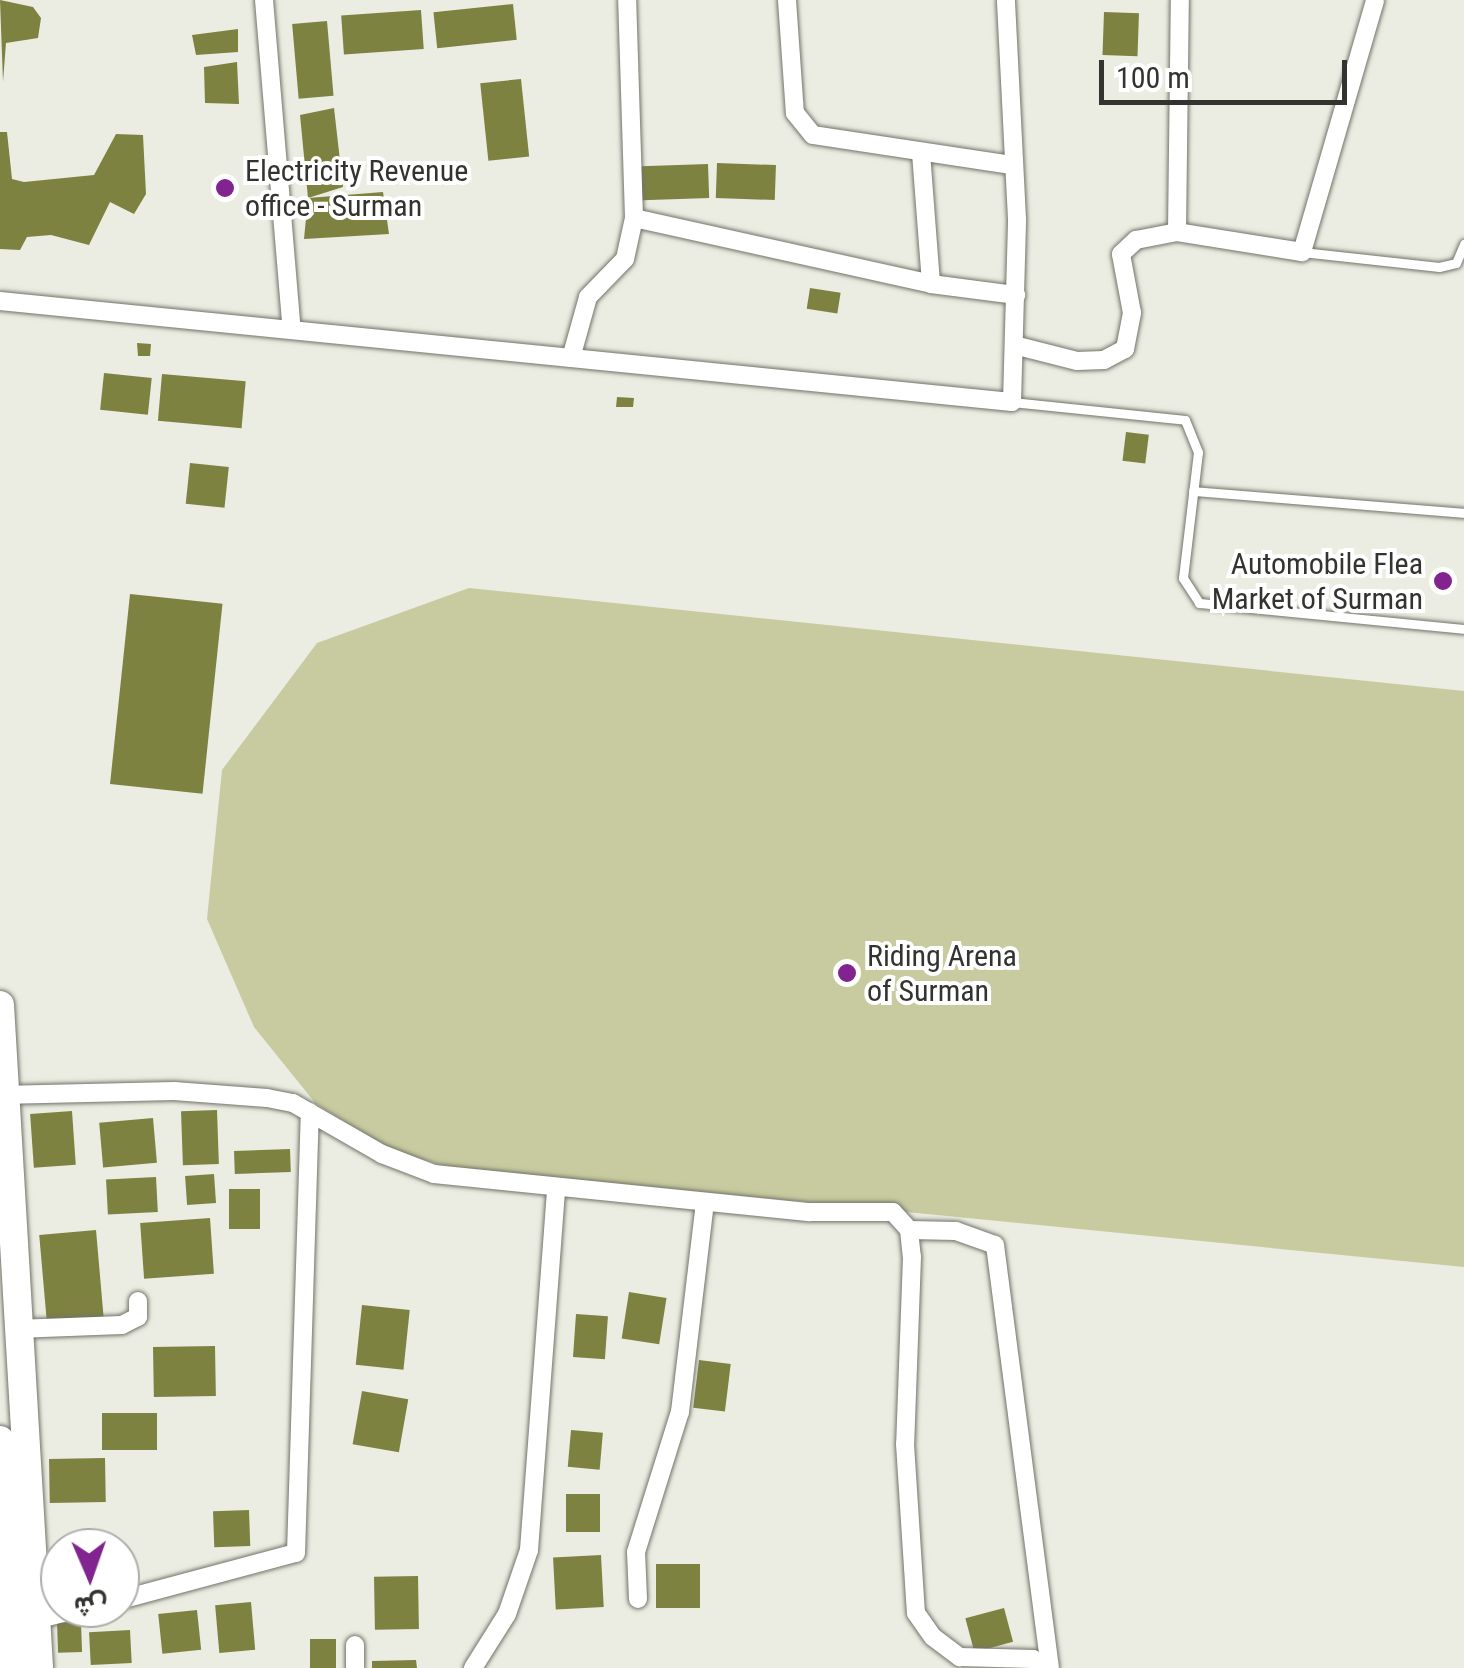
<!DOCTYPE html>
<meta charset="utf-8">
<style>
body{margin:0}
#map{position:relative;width:1464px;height:1668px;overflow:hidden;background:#ebede2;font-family:"Roboto Condensed",Vazirmatn,sans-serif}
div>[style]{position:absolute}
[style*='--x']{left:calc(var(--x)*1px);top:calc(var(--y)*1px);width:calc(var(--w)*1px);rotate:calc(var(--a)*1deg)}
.green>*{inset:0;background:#c7cb9f}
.building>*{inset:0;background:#7e8241;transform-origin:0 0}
.roads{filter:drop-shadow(0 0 2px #727369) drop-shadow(0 0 2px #727369)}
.lane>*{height:9px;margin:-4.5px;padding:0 4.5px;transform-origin:4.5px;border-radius:4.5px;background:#fff}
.street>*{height:18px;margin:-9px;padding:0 9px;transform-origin:9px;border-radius:9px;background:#fff}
.primary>*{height:28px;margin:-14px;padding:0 14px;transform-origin:14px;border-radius:14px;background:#fff}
.dots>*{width:28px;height:28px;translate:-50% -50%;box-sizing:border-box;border:5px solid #fff;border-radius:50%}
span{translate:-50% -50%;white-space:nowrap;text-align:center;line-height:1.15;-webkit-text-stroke:8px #fff;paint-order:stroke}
.poi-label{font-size:30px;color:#33332f}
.left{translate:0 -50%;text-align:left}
.right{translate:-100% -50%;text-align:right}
.north{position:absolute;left:40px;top:1528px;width:100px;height:100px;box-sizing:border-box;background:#fff;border:2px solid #adadac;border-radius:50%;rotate:178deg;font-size:28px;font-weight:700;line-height:40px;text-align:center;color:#33332f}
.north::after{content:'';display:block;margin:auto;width:35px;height:45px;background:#812490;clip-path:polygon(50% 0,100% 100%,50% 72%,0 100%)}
.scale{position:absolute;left:1099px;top:60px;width:248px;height:45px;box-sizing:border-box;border:5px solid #33332f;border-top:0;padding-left:12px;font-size:30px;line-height:35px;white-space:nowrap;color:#33332f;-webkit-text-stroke:8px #fff;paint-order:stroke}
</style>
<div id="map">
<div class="green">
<div style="clip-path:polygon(469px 588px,1464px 691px,1464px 1267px,449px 1167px,394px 1151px,316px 1104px,254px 1027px,207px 919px,222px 770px,317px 643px)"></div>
</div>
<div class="building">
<div style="clip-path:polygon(0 0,33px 7px,41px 18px,38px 38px,6px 43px,3px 82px)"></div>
<div style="left:513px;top:4px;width:36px;height:80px;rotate:84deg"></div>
<div style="left:421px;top:10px;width:39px;height:80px;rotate:86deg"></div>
<div style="left:1104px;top:12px;width:35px;height:43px;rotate:2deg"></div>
<div style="left:327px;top:21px;width:75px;height:35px;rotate:85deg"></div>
<div style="clip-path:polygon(238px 29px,238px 52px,196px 55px,192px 35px)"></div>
<div style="clip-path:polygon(237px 62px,239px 104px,205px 103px,204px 67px)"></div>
<div style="left:521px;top:79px;width:78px;height:41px;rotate:84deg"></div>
<div style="clip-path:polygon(334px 108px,343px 187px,308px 198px,300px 115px)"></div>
<div style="clip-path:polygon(0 132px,7px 132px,12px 179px,24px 182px,94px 175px,116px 134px,143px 135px,146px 194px,134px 214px,110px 202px,89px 245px,51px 235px,27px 237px,20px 250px,0 249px)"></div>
<div style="left:717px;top:163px;width:59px;height:35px;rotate:2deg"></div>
<div style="left:708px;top:164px;width:34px;height:67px;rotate:88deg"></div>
<div style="clip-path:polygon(383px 192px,389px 234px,304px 239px,308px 198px)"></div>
<div style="left:810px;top:288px;width:31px;height:21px;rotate:9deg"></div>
<div style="clip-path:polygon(137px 343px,151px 344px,150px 356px,138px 356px)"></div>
<div style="left:104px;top:373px;width:48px;height:37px;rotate:6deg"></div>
<div style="left:162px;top:374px;width:84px;height:47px;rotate:5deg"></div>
<div style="clip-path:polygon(617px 397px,634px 398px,633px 407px,616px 407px)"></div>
<div style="left:1126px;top:432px;width:23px;height:29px;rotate:7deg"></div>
<div style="left:190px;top:463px;width:39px;height:41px;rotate:6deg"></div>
<div style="left:130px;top:594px;width:93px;height:191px;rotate:6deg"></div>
<div style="left:217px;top:1110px;width:54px;height:36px;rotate:88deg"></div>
<div style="left:72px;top:1111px;width:54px;height:42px;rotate:86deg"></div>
<div style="left:153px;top:1118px;width:45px;height:54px;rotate:85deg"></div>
<div style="left:290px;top:1149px;width:23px;height:56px;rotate:88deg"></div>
<div style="left:214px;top:1174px;width:29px;height:29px;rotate:86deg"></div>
<div style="left:156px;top:1177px;width:35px;height:50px;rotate:87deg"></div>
<div style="left:229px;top:1189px;width:31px;height:40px"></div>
<div style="left:210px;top:1218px;width:56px;height:70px;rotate:86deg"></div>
<div style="left:96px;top:1230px;width:91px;height:57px;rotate:85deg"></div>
<div style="left:629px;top:1292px;width:38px;height:47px;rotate:9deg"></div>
<div style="left:362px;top:1305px;width:48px;height:60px;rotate:6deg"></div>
<div style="left:576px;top:1314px;width:32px;height:43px;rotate:4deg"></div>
<div style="left:215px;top:1346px;width:50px;height:62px;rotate:89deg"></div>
<div style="left:699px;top:1360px;width:32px;height:48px;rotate:7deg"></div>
<div style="left:362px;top:1391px;width:47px;height:54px;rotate:10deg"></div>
<div style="left:157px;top:1413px;width:37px;height:55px;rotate:90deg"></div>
<div style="left:571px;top:1430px;width:32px;height:37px;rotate:5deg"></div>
<div style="left:105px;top:1458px;width:44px;height:56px;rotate:89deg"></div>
<div style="left:566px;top:1494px;width:34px;height:38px"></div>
<div style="left:249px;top:1510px;width:36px;height:36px;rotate:88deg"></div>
<div style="left:601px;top:1555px;width:52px;height:48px;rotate:87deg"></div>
<div style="left:700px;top:1564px;width:44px;height:44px;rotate:90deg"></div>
<div style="left:418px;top:1576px;width:53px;height:44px;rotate:89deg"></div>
<div style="left:251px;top:1602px;width:48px;height:36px;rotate:85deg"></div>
<div style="left:1004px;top:1608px;width:35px;height:40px;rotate:75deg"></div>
<div style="left:197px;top:1610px;width:40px;height:39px;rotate:84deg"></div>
<div style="left:81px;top:1622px;width:30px;height:24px;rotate:88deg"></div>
<div style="left:130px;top:1630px;width:33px;height:41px;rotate:87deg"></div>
<div style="left:310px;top:1639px;width:26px;height:29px"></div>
<div style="clip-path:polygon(416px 1660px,417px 1668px,372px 1668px,372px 1661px)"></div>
</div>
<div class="roads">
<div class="lane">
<div style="--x:1302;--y:252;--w:138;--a:6.2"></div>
<div style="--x:1439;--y:267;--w:17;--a:-13"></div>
<div style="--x:1456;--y:263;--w:21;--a:-67"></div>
<div style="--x:1012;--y:402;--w:174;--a:5.9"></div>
<div style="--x:1185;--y:420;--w:35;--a:68"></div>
<div style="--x:1198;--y:452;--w:127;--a:96.8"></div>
<div style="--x:1183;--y:578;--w:30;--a:57"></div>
<div style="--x:1199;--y:603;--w:266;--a:5.6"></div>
<div style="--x:1193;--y:491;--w:272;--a:4.6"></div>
</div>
<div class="street">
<div style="--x:264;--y:0;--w:331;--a:85.2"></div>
<div style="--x:787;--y:0;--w:113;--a:86"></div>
<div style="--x:795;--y:113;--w:28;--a:51"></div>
<div style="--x:813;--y:135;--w:200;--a:8.6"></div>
<div style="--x:921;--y:153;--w:131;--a:85.6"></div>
<div style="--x:634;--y:218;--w:304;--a:12.5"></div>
<div style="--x:931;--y:284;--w:86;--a:7.4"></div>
<div style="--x:1177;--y:232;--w:232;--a:-89.3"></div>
<div style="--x:0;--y:301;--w:1017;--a:5.7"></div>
<div style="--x:1012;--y:402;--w:183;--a:-88.4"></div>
<div style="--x:1017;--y:219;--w:219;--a:-92.9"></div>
<div style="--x:1014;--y:345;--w:65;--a:14.3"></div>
<div style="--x:1077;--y:361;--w:27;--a:-2"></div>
<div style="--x:1104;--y:360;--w:24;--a:-28"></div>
<div style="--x:1125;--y:349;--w:37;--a:-79"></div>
<div style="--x:1132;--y:313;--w:60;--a:-100.6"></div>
<div style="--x:1121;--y:254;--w:21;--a:-43"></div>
<div style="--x:1136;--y:240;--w:42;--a:-11"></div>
<div style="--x:1177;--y:232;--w:127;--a:9.1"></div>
<div style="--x:1302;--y:252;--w:262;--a:-73.8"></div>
<div style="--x:571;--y:358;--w:63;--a:-74.4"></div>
<div style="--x:588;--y:297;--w:53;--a:-45.8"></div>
<div style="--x:625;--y:259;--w:42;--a:-77.6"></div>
<div style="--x:634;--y:218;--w:218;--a:-91.8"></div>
<div style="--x:0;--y:1095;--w:174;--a:-1.3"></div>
<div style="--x:174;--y:1091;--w:93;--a:4.3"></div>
<div style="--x:267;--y:1098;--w:26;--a:11"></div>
<div style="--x:293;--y:1103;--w:103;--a:29.8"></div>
<div style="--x:382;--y:1154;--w:56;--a:21"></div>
<div style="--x:434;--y:1174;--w:378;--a:5.8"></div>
<div style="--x:810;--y:1212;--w:83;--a:0"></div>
<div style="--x:893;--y:1212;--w:24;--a:48"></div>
<div style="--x:909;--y:1230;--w:27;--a:84"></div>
<div style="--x:912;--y:1257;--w:187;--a:92.1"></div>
<div style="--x:905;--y:1444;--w:169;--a:86.3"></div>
<div style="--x:916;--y:1613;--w:29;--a:55"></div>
<div style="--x:933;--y:1637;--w:34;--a:37"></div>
<div style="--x:960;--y:1657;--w:73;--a:1.6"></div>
<div style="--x:1033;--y:1659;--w:17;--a:33"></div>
<div style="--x:909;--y:1230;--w:47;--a:1.2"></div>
<div style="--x:956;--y:1231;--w:41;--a:19.7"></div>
<div style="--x:995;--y:1245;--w:427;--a:82.6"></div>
<div style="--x:16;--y:1329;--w:106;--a:-2.2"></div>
<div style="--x:122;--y:1325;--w:18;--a:-27"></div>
<div style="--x:138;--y:1317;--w:16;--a:-90"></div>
<div style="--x:638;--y:1599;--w:47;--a:-92.4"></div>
<div style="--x:636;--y:1552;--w:147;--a:-72.6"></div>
<div style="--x:680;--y:1412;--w:211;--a:-83.2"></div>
<div style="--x:120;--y:1600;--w:182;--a:-15"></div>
<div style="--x:296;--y:1553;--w:441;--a:-88.2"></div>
<div style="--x:35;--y:1620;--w:50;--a:-13.8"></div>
<div style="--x:355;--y:1668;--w:23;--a:-90"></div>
<div style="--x:473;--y:1668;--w:64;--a:-57.8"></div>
<div style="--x:507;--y:1614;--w:68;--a:-71"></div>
<div style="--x:529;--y:1550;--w:363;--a:-85.7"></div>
</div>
<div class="primary">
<div style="--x:0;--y:1005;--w:664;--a:86.63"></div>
<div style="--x:0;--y:1440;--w:228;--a:87"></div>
</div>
</div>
<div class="dots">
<div style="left:225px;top:188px;background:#812490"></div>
<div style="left:1443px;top:581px;background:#812490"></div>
<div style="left:847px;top:973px;background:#812490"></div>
</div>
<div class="poi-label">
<span class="left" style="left:245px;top:188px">Electricity Revenue<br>office - Surman</span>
<span class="right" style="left:1423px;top:581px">Automobile Flea<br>Market of Surman</span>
<span class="left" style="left:867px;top:973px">Riding Arena<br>of Surman</span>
</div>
<div class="north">ش</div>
<div class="scale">100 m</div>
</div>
